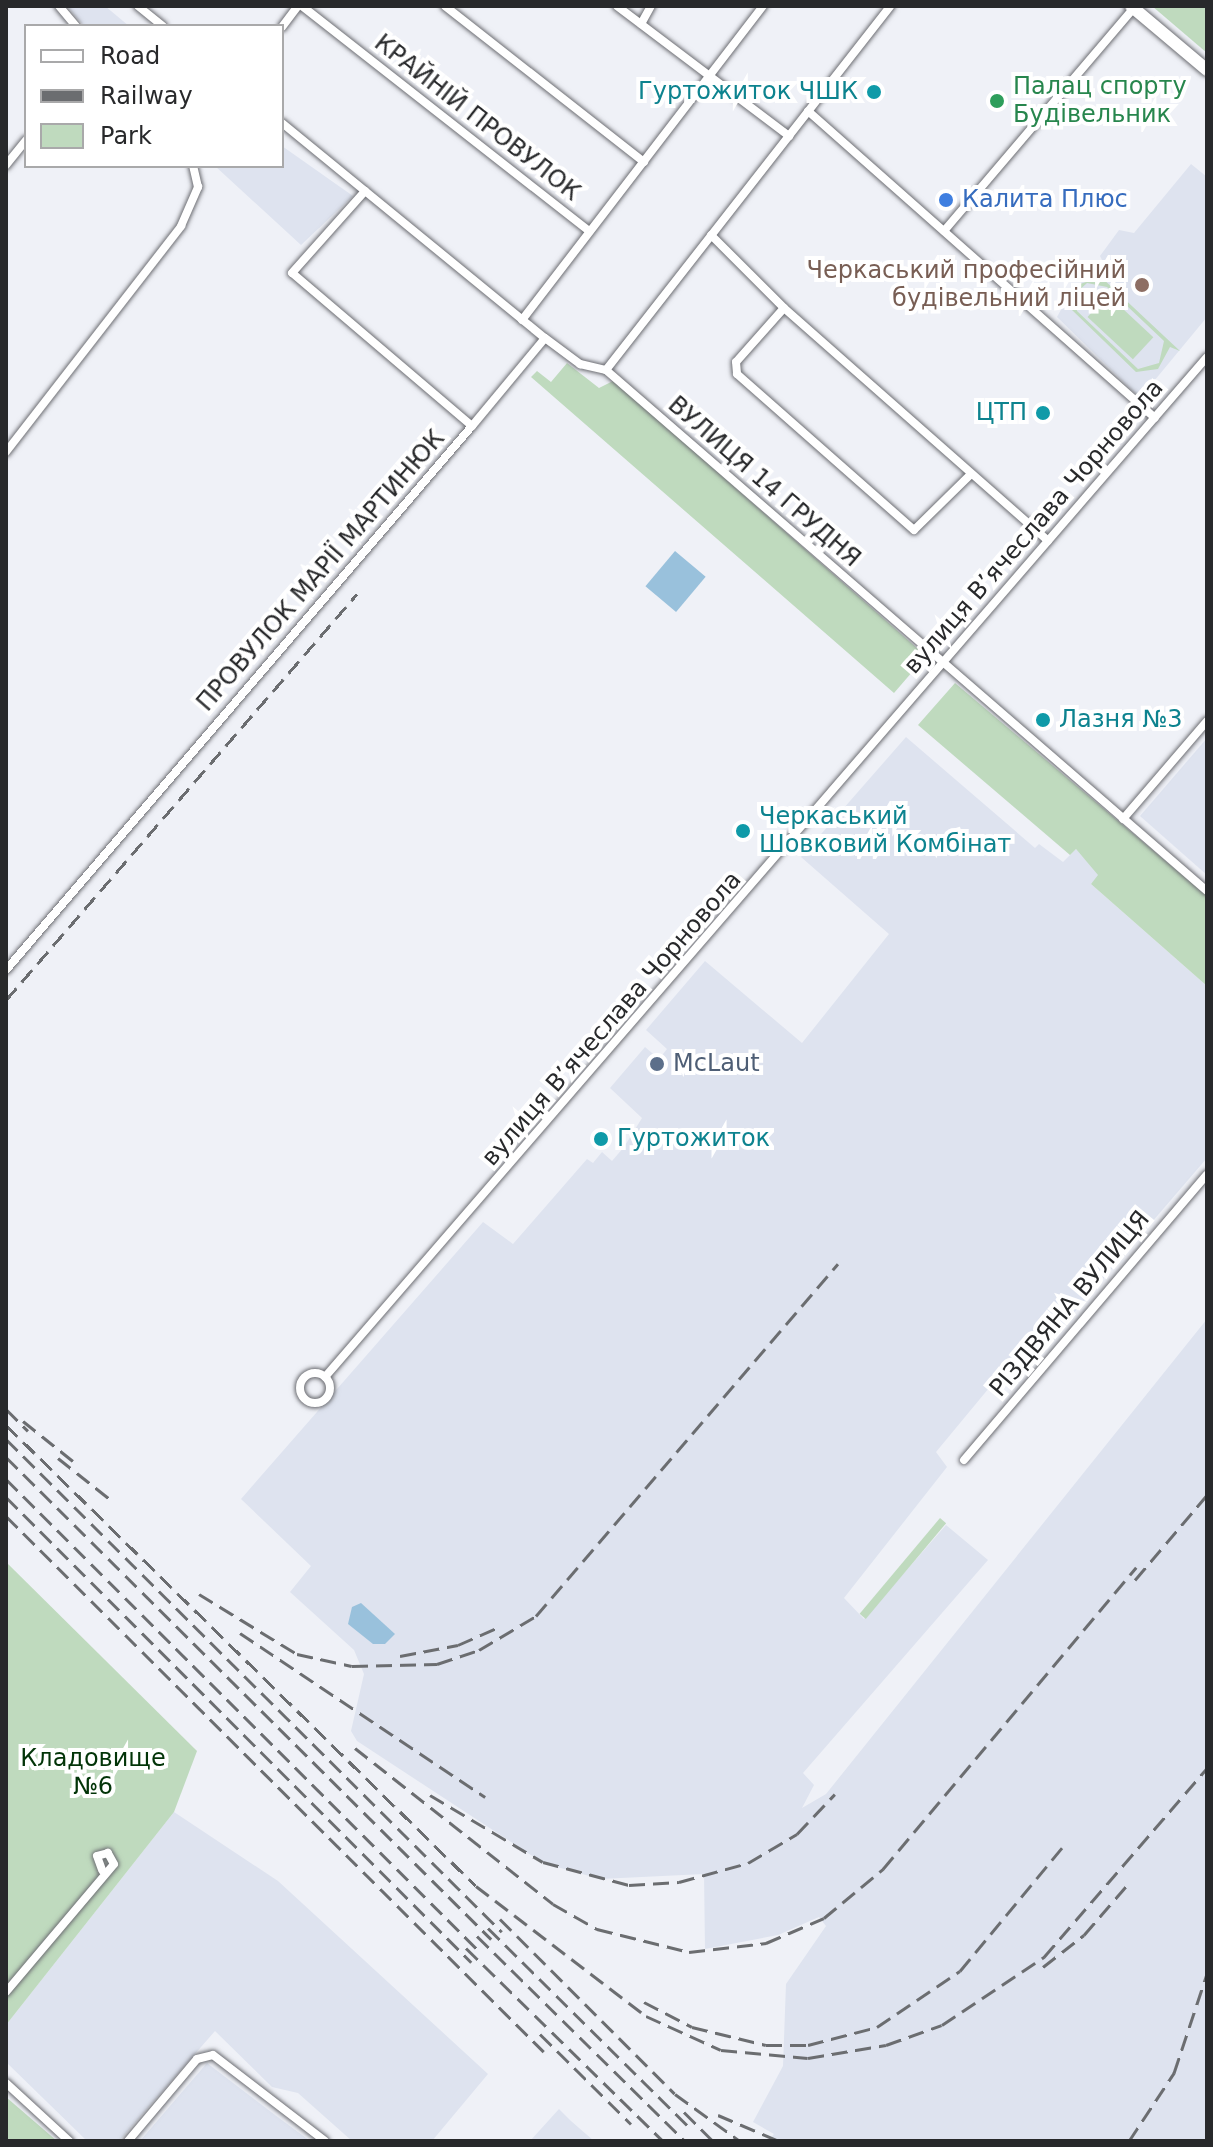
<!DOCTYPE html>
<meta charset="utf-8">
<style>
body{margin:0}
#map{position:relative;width:1213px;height:2147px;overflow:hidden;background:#eff1f7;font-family:"DejaVu Sans",sans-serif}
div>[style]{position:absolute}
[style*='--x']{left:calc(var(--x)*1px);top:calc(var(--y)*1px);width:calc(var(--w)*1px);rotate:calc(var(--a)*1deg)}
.built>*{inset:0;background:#dee3ef}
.green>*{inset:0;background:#bfdabe;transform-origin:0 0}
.water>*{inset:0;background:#99c1dc;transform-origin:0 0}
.roads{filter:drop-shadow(0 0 2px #6d6e73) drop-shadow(0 0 2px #6d6e73)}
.street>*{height:8px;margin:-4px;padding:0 4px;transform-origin:4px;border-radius:4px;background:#fff}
.street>.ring{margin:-4px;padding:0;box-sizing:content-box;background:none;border:8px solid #fff;border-radius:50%}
.primary>*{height:12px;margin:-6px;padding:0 6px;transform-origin:6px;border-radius:6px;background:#fff}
.rail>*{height:3px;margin-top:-1.5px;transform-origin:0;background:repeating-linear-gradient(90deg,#6b6d70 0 16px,transparent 0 24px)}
.dots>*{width:22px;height:22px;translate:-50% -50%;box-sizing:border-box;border:4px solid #fff;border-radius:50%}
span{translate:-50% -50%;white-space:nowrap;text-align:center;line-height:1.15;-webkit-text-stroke:8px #fff;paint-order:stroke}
.leisure-label{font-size:24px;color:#27864d}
.left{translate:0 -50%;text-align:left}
.culture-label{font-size:24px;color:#0d838f}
.right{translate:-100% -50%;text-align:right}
.street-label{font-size:24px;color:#28292b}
.shop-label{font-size:24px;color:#366cbe}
.education-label{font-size:24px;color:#785e54}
.service-label{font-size:24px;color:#4e5e75}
.park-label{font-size:24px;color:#023408}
.frame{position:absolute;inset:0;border:8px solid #28292b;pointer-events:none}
.legend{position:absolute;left:24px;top:24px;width:260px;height:144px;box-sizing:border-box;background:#fff;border:2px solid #a9a9aa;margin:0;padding:10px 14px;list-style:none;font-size:24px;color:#28292b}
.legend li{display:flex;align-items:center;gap:16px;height:40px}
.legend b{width:40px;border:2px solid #a9a9aa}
</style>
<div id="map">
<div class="built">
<div style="clip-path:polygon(67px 6px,105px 6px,129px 26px,84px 26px)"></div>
<div style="clip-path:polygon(282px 146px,353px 196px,301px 245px,215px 166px,282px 166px)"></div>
<div style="clip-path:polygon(1191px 164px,1207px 177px,1207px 317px,1140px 398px,1057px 317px,1071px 291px,1104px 264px,1100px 256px,1119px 230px,1134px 233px)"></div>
<div style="clip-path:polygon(906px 737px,1035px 848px,1039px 844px,1063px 862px,1076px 849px,1099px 875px,1091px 884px,1207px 986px,1207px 1158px,1054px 1336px,1038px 1329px,936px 1452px,947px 1467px,844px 1598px,864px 1619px,946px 1525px,988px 1560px,803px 1773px,814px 1785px,802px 1808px,826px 1794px,1207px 1319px,1207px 2141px,768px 2141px,774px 2134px,753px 2122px,783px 2066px,786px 1984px,826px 1926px,819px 1917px,778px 1935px,705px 1949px,704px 1874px,600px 1879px,543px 1863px,357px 1741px,351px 1731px,364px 1674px,354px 1650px,290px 1592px,311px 1566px,241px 1499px,483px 1222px,513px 1244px,587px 1159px,593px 1163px,602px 1152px,612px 1161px,624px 1147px,642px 1118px,610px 1088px,645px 1047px,659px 1059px,667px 1049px,646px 1030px,705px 961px,802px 1043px,889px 934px,801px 857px)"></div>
<div style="clip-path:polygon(1207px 738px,1207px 875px,1140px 816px)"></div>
<div style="clip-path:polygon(174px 1812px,278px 1881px,488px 2074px,432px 2141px,352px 2141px,298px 2093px,272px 2087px,215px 2031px,119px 2141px,87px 2141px,6px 2062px,6px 2025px)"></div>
<div style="clip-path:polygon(207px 2063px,279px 2118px,310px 2141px,140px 2141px)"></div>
<div style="clip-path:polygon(559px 2109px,571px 2121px,594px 2141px,530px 2141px)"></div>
</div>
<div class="green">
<div style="clip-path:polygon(1152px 6px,1207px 6px,1207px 53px)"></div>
<div style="clip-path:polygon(evenodd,1101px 277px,1180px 351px,1170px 347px,1158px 369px,1136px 372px,1072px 310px,1077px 285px,1101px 277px,1087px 283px,1107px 287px,1164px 341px,1159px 363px,1138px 369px,1077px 311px,1075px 294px,1087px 283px)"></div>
<div style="left:1108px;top:295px;width:62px;height:30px;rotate:43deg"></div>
<div style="clip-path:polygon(567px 363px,599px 388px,613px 381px,629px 394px,926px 656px,894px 693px,531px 377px,537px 371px,551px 382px)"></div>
<div style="clip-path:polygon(955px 683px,1207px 896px,1207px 986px,1091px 884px,1098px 875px,1076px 849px,1070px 855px,918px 725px)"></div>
<div style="left:940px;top:1518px;width:8px;height:125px;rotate:40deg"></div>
<div style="clip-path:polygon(6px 1562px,197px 1751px,174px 1812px,6px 2025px)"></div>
<div style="clip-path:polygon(6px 2097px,57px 2141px,6px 2141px)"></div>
</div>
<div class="water">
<div style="left:675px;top:551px;width:40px;height:46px;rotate:40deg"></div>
<div style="clip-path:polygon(361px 1603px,395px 1634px,385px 1644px,373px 1644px,348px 1624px,352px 1607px)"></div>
</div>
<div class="roads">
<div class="street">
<div style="--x:59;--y:6;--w:26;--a:50"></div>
<div style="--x:138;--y:6;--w:32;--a:39"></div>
<div style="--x:302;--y:6;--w:365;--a:38.1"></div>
<div style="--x:445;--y:6;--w:253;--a:38.1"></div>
<div style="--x:617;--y:6;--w:216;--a:37.1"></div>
<div style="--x:641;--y:24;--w:21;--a:-61"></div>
<div style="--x:282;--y:27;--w:26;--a:-53"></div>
<div style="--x:808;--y:111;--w:463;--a:41.5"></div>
<div style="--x:282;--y:123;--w:340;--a:39.3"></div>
<div style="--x:545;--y:338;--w:44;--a:36.6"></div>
<div style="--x:580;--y:364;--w:27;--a:13"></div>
<div style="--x:606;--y:370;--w:795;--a:40.92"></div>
<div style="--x:6;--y:165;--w:32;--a:-51"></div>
<div style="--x:944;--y:231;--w:293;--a:-49.6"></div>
<div style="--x:711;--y:235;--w:103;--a:45"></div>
<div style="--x:784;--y:308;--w:352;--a:41.4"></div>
<div style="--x:784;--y:308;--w:72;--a:131.6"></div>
<div style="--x:736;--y:362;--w:12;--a:85"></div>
<div style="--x:737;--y:374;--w:236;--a:41.4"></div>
<div style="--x:914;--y:530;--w:78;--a:-44.5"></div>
<div style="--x:522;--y:320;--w:396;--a:-52.5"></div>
<div style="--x:606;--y:370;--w:462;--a:-52"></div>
<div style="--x:472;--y:426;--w:114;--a:-50.3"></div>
<div style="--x:6;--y:452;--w:286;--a:-52.2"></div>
<div style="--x:181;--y:226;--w:43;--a:-66.4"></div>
<div style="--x:198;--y:187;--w:22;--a:-103"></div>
<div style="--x:1123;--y:819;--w:129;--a:-49.4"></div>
<div style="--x:6;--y:970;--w:716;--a:-49.42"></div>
<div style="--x:472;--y:426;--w:236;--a:-139.6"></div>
<div style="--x:292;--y:273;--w:110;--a:-48.3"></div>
<div class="ring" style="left:300px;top:1373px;width:22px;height:22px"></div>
<div style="--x:325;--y:1377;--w:1348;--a:-49.15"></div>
<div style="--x:964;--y:1460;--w:375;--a:-49.6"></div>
<div style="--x:6;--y:1992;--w:167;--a:-49.8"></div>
<div style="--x:114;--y:1864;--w:13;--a:-119"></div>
<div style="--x:108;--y:1853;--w:11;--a:165"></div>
<div style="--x:97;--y:1856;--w:15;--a:70"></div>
<div style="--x:6;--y:2083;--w:86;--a:42.6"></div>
<div style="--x:128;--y:2141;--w:107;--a:-49.9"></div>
<div style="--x:197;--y:2059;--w:16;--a:-14"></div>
<div style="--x:213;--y:2055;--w:141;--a:37.5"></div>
</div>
<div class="primary">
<div style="--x:1131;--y:6;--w:99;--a:40.1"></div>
</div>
</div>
<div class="rail">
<div style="--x:6;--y:1000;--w:537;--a:-49.16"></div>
<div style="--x:6;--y:1409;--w:31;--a:45"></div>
<div style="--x:23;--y:1421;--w:64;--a:38.7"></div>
<div style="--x:6;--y:1425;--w:658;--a:44.45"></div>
<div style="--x:476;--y:1886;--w:214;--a:37.4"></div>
<div style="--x:646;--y:2016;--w:82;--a:24.4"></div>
<div style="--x:721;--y:2050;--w:87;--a:5.3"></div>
<div style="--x:808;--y:2058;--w:79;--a:-9.5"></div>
<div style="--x:886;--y:2045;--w:59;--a:-19.7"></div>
<div style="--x:942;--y:2025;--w:123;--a:-33.7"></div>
<div style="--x:1044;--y:1957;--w:250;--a:-49.2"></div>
<div style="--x:6;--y:1439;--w:699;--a:44.83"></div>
<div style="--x:6;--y:1457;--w:684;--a:44.82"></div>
<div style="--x:58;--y:1458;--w:68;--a:38.4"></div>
<div style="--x:6;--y:1479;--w:668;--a:44.94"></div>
<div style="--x:6;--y:1497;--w:658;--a:45"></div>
<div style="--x:6;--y:1516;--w:759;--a:44.89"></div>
<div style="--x:1135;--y:1580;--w:111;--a:-49.7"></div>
<div style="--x:199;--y:1594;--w:115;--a:31.5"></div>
<div style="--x:297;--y:1654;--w:56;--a:12.3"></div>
<div style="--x:352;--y:1666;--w:85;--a:-1.3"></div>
<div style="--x:437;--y:1664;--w:44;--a:-18.4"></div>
<div style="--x:479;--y:1650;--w:66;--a:-30.8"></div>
<div style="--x:536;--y:1616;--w:464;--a:-49.4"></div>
<div style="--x:240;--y:1633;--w:295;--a:33.8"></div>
<div style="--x:400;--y:1656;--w:59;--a:-10.7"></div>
<div style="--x:458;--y:1645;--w:45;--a:-23.7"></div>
<div style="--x:355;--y:1748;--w:252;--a:38.2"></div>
<div style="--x:553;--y:1904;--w:51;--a:29.6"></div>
<div style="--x:597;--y:1929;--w:95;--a:14"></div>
<div style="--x:689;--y:1952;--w:78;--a:-6.7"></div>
<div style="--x:766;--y:1943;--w:63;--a:-23.3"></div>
<div style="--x:824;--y:1918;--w:77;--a:-39.7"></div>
<div style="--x:883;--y:1869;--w:394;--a:-50"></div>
<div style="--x:430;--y:1795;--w:131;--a:30.7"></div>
<div style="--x:543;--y:1862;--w:89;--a:15"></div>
<div style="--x:629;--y:1885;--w:50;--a:-3.4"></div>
<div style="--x:679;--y:1882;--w:72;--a:-15.4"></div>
<div style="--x:748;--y:1863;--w:57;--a:-30.6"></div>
<div style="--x:797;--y:1834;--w:55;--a:-46.5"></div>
<div style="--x:500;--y:1919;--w:247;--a:45"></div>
<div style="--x:675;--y:2094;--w:80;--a:35.9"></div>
<div style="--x:488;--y:1928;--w:280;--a:44.7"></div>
<div style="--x:477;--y:1936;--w:292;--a:44.6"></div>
<div style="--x:466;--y:1948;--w:276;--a:44.4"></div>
<div style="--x:1043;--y:1967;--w:52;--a:-38"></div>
<div style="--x:1084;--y:1935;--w:69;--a:-49.1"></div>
<div style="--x:644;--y:2002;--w:54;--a:27.5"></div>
<div style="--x:692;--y:2027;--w:76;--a:13.7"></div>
<div style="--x:766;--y:2045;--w:42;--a:0"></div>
<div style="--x:808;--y:2045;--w:71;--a:-14.6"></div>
<div style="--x:877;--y:2027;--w:100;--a:-34"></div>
<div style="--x:960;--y:1971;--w:166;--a:-50.4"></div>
<div style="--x:540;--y:2034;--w:128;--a:44.7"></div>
<div style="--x:684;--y:2112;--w:41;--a:45"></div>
<div style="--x:718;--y:2115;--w:66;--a:23.1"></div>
<div style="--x:1129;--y:2141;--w:82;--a:-56.5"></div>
<div style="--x:1174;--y:2073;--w:104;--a:-71.6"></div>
</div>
<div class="dots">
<div style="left:874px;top:92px;background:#0f9aa8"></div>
<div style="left:997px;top:101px;background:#2e9e5b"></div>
<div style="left:946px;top:200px;background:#3f7fe0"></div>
<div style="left:1142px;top:285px;background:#8d6e63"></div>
<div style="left:1043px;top:413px;background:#0f9aa8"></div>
<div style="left:1043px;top:720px;background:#0f9aa8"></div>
<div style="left:743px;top:831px;background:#0f9aa8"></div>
<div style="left:657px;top:1064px;background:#5c6f8a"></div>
<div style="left:601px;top:1139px;background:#0f9aa8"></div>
</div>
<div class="leisure-label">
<span class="left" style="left:1013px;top:101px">Палац спорту<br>Будівельник</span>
</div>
<div class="culture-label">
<span class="right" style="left:858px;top:92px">Гуртожиток ЧШК</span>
<span class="right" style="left:1027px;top:413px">ЦТП</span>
<span class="left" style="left:1059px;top:720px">Лазня №3</span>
<span class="left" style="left:759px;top:831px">Черкаський<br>Шовковий Комбінат</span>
<span class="left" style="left:617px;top:1139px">Гуртожиток</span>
</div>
<div class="street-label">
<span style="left:477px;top:118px;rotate:38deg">КРАЙНІЙ ПРОВУЛОК</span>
<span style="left:764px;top:482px;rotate:41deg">ВУЛИЦЯ 14 ГРУДНЯ</span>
<span style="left:1034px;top:527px;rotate:-49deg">вулиця Вʼячеслава Чорновола</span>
<span style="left:321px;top:571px;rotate:-49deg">ПРОВУЛОК МАРІЇ МАРТИНЮК</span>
<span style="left:612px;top:1019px;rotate:-49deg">вулиця Вʼячеслава Чорновола</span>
<span style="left:1070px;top:1304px;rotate:-50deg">РІЗДВЯНА ВУЛИЦЯ</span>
</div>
<div class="shop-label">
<span class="left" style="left:962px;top:200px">Калита Плюс</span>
</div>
<div class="education-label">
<span class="right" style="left:1126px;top:285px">Черкаський професійний<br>будівельний ліцей</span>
</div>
<div class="service-label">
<span class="left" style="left:673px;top:1064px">McLaut</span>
</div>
<div class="park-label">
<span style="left:93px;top:1773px">Кладовище<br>№6</span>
</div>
<div class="frame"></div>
<ul class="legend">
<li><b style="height:10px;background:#fff"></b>Road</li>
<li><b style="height:10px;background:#6b6d70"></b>Railway</li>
<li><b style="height:22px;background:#bfdabe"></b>Park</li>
</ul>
</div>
